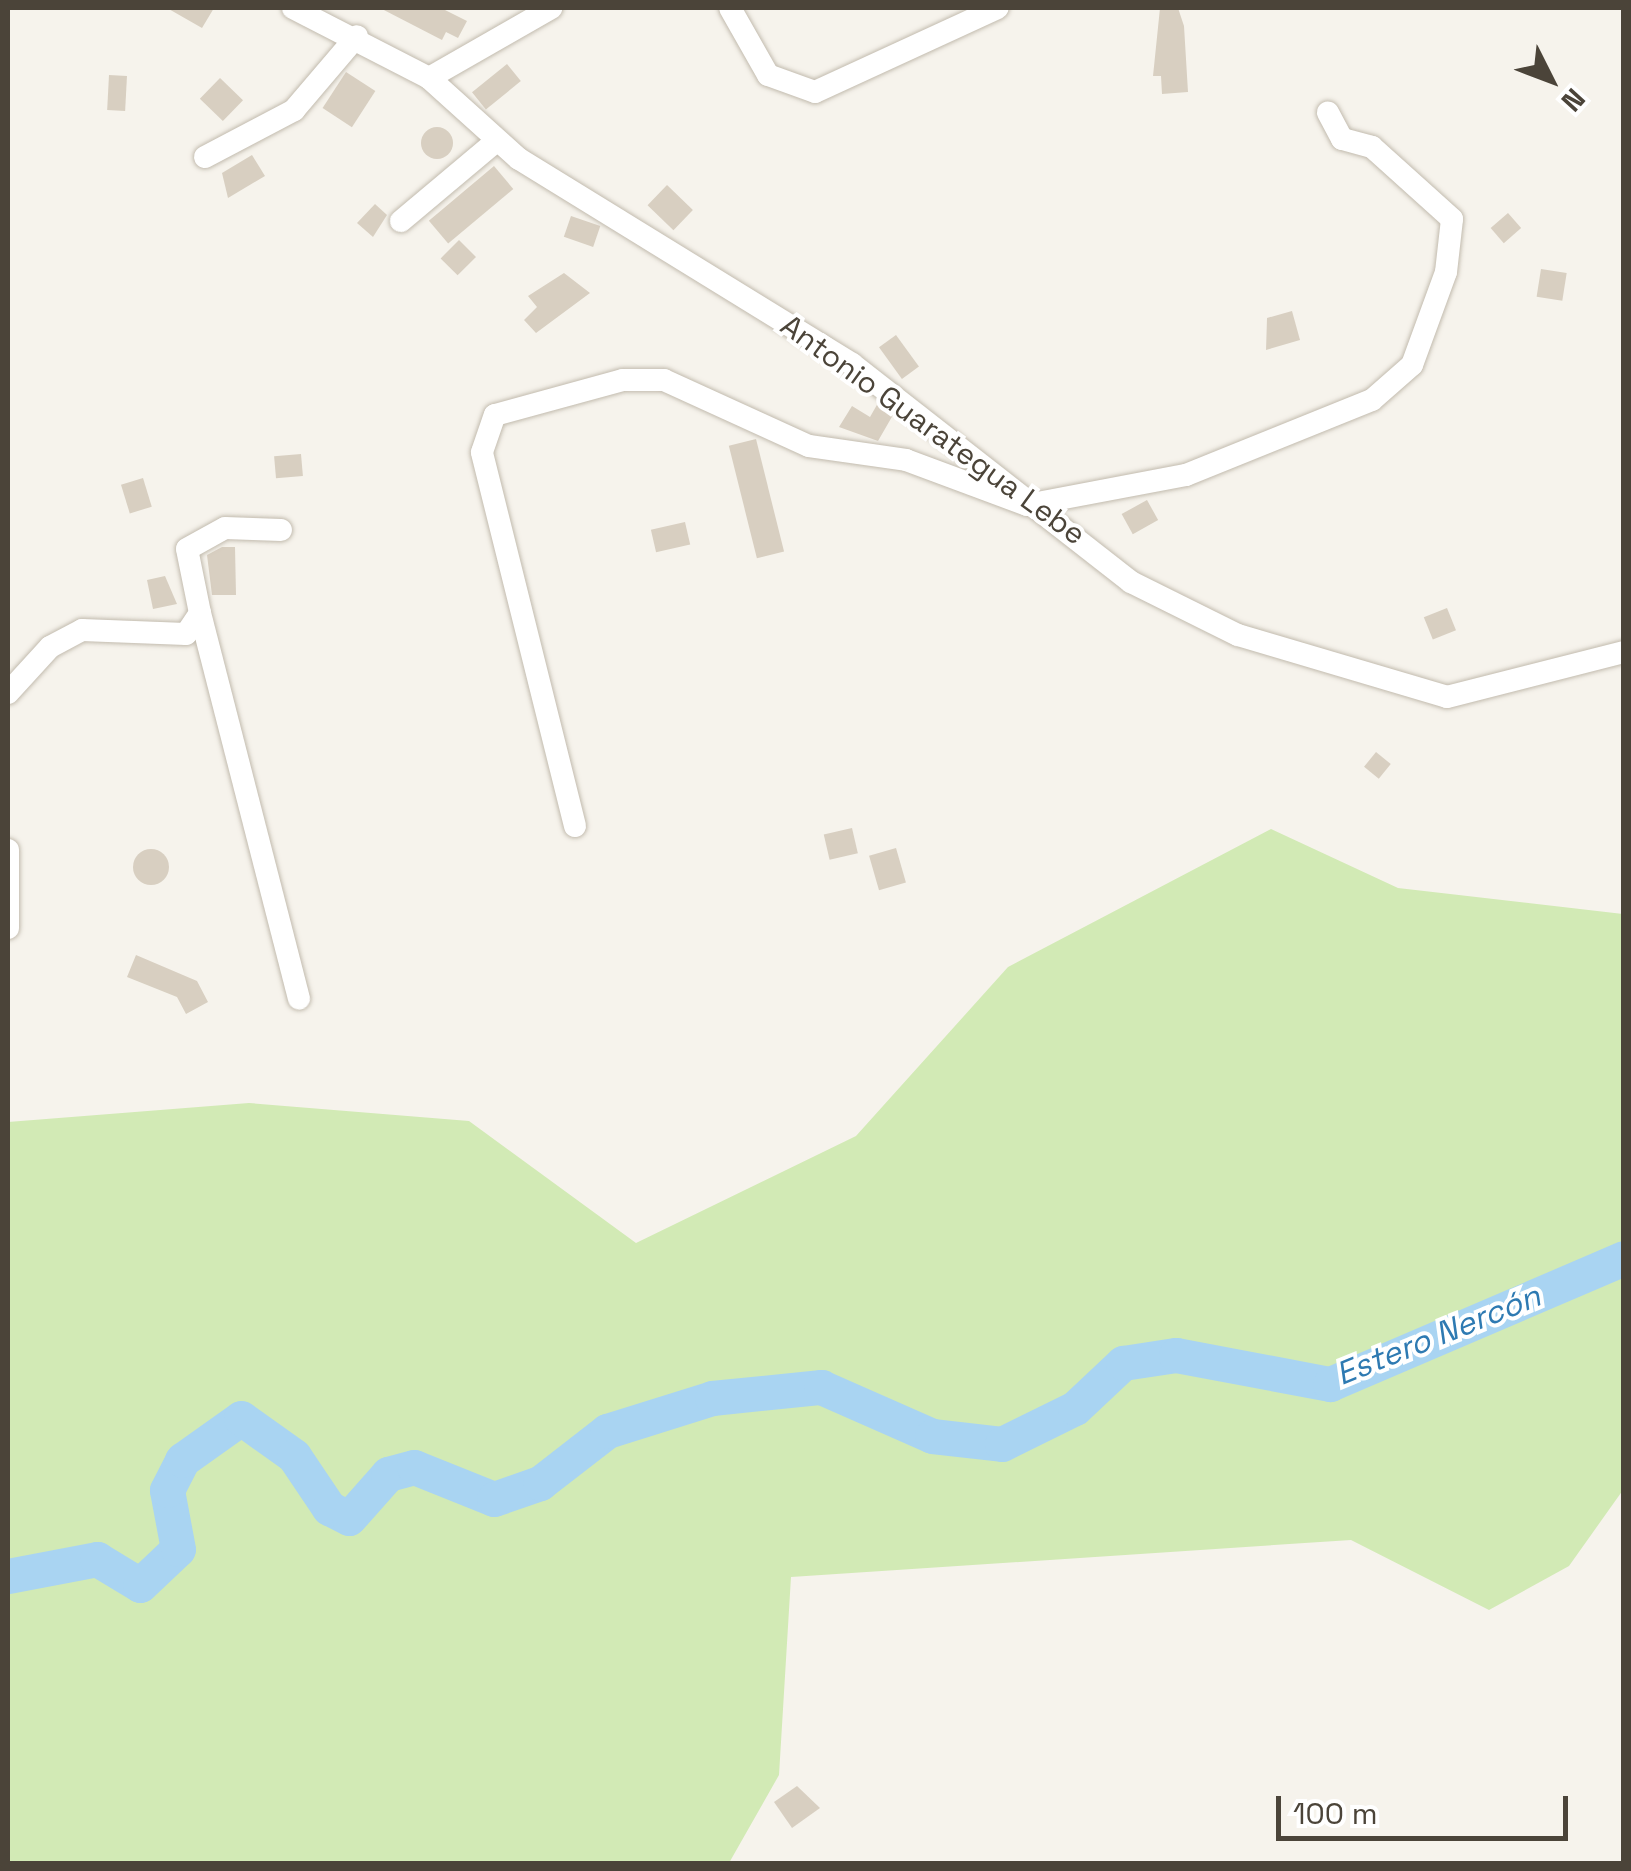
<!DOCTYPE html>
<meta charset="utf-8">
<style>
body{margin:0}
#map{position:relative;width:1631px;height:1871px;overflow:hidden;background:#f6f3ec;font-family:"Space Grotesk",sans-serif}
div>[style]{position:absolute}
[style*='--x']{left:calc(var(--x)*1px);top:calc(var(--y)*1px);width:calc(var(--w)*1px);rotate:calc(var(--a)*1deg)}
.green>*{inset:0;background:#d2eab5}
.river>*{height:35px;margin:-17.5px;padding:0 17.5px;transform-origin:17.5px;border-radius:17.5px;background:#a9d4f2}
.building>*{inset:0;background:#d8cfc1;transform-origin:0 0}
.round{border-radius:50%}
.roads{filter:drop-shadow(0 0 2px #c2bbae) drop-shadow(0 0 2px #c2bbae)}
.street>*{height:22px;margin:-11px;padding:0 11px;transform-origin:11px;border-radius:11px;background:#fff}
span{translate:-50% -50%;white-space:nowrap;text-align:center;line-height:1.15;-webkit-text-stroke:8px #fff;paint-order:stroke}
.street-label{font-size:30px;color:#4b4439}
.water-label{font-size:32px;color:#2e7ab2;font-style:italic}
.frame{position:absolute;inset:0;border:10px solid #4b4439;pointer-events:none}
.north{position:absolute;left:1501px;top:30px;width:100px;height:100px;-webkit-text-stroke:8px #fff;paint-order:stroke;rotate:132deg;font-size:28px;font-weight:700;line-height:40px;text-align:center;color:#4b4439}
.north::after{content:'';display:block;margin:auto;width:35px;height:45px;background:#4b4439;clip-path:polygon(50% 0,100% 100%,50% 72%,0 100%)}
.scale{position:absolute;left:1276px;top:1796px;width:292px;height:45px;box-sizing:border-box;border:5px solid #4b4439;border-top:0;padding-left:12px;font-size:30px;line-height:35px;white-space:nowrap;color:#4b4439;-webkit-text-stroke:8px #fff;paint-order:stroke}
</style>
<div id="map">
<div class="green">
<div style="clip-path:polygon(1271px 829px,1398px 888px,1623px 914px,1623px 1490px,1569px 1566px,1489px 1610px,1351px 1540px,791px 1577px,779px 1775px,729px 1863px,8px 1863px,8px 1122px,249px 1103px,469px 1121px,636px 1243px,856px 1136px,1008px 967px)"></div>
</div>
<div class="river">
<div style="--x:8;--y:1576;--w:91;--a:-10.8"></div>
<div style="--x:97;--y:1559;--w:50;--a:31.2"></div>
<div style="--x:140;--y:1585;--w:52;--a:-43.5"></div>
<div style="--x:178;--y:1549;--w:60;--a:-100.6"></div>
<div style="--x:167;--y:1490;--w:34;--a:-63"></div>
<div style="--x:182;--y:1460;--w:72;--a:-35.4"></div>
<div style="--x:241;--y:1418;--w:65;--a:35.6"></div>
<div style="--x:294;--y:1456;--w:63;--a:56.1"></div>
<div style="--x:329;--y:1508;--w:22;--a:27"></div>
<div style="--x:349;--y:1518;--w:59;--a:-48.4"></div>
<div style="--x:388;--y:1474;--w:27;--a:-15"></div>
<div style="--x:414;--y:1467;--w:86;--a:21.8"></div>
<div style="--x:494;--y:1499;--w:49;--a:-19.2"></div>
<div style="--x:540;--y:1483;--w:85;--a:-37.8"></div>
<div style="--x:607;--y:1431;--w:110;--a:-17.4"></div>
<div style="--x:712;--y:1398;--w:110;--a:-5.8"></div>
<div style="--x:821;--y:1387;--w:121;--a:23.8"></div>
<div style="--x:932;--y:1436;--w:70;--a:6.5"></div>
<div style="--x:1002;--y:1444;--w:81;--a:-26.3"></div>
<div style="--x:1075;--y:1408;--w:66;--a:-43.2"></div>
<div style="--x:1123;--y:1363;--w:54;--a:-8.6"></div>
<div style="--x:1176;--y:1355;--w:157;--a:10.7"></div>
<div style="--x:1330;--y:1384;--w:320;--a:-23.2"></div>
</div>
<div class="building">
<div style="clip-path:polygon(167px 8px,214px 8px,202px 28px)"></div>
<div style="clip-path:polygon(380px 8px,441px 8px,467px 21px,458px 38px,446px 32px,442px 40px)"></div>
<div style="clip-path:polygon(1160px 8px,1178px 8px,1184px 26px,1188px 92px,1162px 94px,1161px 76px,1153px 76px)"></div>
<div style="left:507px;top:64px;width:22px;height:45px;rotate:51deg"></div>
<div style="left:346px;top:72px;width:35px;height:43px;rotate:33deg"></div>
<div style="left:109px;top:75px;width:18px;height:35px;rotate:3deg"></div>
<div style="left:220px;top:78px;width:32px;height:29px;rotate:44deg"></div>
<div class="round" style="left:421px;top:127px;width:32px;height:32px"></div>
<div style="clip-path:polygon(252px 155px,265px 176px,228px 198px,222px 173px)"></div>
<div style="left:494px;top:166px;width:30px;height:85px;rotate:50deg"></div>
<div style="left:667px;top:185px;width:36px;height:28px;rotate:44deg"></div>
<div style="clip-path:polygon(375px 204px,387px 215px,373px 237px,357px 223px)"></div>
<div style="left:1508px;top:213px;width:20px;height:23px;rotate:49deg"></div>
<div style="left:571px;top:216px;width:31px;height:22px;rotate:19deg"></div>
<div style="left:459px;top:240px;width:24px;height:26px;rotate:45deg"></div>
<div style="left:1541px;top:269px;width:26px;height:28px;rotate:9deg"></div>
<div style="clip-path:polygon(564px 273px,590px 293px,536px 333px,524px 320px,537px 307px,528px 296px)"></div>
<div style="clip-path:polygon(1292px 311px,1300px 340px,1266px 350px,1267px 318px)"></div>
<div style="left:896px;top:335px;width:39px;height:21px;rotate:54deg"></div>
<div style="clip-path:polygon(878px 403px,893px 415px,878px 441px,839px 427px,852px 406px,870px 417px)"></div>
<div style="left:756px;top:439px;width:116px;height:28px;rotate:76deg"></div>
<div style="left:301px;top:454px;width:22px;height:27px;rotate:85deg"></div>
<div style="left:143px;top:478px;width:30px;height:23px;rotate:73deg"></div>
<div style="left:1147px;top:500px;width:23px;height:29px;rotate:61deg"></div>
<div style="left:685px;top:522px;width:23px;height:35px;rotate:77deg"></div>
<div style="clip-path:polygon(222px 547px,235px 547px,236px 595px,212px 595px,207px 555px)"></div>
<div style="clip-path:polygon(165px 576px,177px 604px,153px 609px,147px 580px)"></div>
<div style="left:1447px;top:608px;width:24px;height:25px;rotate:68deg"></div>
<div style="left:1376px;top:752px;width:19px;height:19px;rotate:39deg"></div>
<div style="left:852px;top:828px;width:26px;height:29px;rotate:77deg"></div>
<div style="left:896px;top:848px;width:36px;height:28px;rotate:74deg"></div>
<div class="round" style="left:133px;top:849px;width:36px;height:36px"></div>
<div style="clip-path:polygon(136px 955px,197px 981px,208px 1002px,186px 1014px,177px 997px,127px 977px)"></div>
<div style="clip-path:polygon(797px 1786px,820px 1808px,792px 1828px,774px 1802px)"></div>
</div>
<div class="roads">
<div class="street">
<div style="--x:293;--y:8;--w:153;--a:27.2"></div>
<div style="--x:429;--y:78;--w:121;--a:42"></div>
<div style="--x:519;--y:159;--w:391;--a:31.6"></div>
<div style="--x:852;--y:364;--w:354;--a:38"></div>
<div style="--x:1131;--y:582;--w:119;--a:26.4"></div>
<div style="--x:1238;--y:635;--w:218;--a:16.5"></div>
<div style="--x:1447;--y:697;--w:183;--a:-14.3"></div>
<div style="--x:730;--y:8;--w:77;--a:60.4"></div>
<div style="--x:768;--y:75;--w:50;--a:19.9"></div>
<div style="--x:815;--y:92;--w:201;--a:-24.7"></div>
<div style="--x:429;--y:78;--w:141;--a:-29.8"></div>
<div style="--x:205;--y:157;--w:101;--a:-27.8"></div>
<div style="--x:294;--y:110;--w:97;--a:-49.6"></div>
<div style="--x:401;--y:221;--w:123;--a:-40"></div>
<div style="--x:200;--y:613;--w:398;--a:75.6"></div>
<div style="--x:8;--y:693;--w:62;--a:-47.6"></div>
<div style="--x:50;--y:647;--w:36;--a:-28"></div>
<div style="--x:82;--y:630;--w:104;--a:2.2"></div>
<div style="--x:186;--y:634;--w:25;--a:-56"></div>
<div style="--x:200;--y:613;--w:65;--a:-101.5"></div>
<div style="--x:187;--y:549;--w:43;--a:-28.9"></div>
<div style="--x:225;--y:528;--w:56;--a:2"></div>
<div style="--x:575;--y:826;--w:385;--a:-104"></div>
<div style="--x:482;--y:452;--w:39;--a:-71"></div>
<div style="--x:495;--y:415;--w:133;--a:-15.3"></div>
<div style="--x:623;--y:380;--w:41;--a:0"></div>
<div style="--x:664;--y:380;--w:159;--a:24.5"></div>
<div style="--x:809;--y:446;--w:98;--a:8.2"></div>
<div style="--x:906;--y:460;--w:129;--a:20.4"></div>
<div style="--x:1027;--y:505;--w:162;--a:-10.7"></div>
<div style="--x:1186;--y:475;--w:201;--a:-22"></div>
<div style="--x:1372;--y:400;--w:53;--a:-41.2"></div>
<div style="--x:1412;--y:365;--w:99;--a:-69.9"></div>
<div style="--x:1446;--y:272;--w:53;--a:-83.5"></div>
<div style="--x:1452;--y:219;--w:108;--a:-138"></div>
<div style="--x:1372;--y:147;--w:31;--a:-165"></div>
<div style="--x:1342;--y:139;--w:30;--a:-118"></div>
<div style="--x:8;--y:850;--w:78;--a:90"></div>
</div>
</div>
<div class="street-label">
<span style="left:933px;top:430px;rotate:36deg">Antonio Guarategua Lebe</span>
</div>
<div class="water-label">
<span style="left:1438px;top:1335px;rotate:-22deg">Estero Nercón</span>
</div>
<div class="frame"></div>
<div class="north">N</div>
<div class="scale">100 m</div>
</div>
